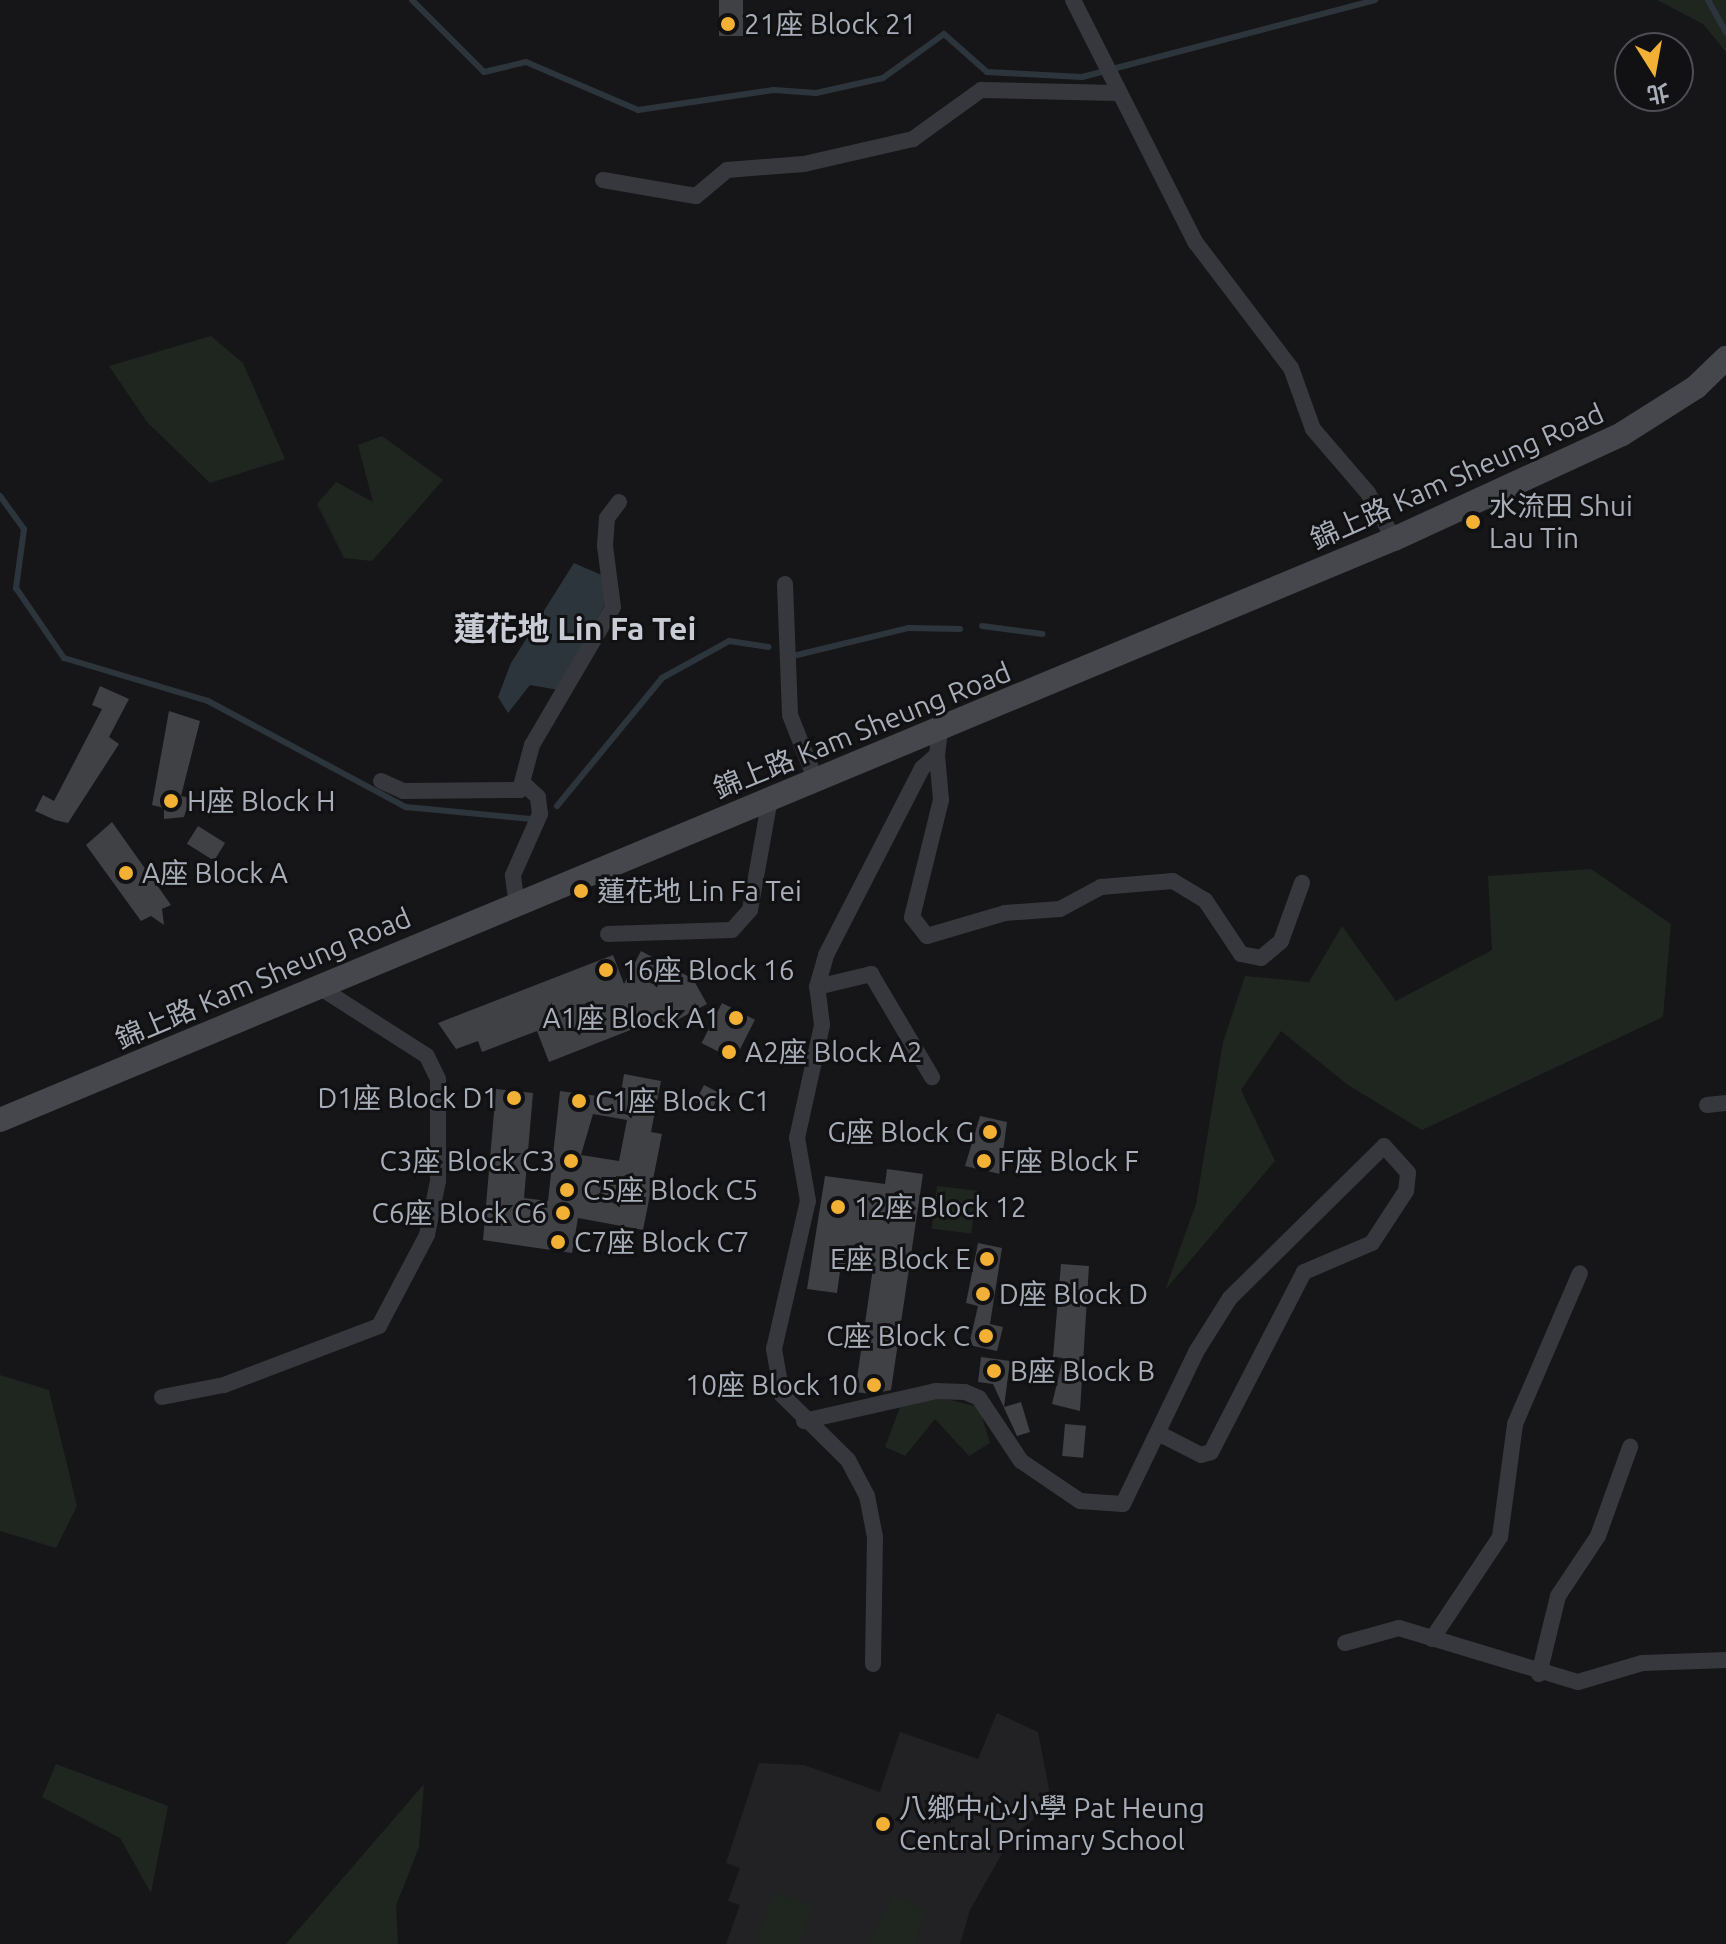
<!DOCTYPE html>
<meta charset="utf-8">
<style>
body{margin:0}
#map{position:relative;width:1726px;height:1944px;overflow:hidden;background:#161618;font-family:Ubuntu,"Noto Sans TC",sans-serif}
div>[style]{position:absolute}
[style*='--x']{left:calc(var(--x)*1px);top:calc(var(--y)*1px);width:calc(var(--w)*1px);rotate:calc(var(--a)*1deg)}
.built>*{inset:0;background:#222225}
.green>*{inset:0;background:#1e261f;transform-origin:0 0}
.water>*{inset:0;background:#2c353c}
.stream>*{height:6px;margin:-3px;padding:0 3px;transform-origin:3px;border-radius:3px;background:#2c353c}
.building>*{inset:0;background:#404145;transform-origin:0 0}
.street>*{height:16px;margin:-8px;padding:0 8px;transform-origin:8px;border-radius:8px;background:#37383d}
.secondary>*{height:24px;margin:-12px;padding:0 12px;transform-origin:12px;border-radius:12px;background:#45474d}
.dots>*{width:22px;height:22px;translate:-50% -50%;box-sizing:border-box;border:4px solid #111113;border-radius:50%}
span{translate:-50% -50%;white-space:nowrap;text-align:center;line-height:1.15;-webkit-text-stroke:6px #111113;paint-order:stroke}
.poi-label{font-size:28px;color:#a8adb8}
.left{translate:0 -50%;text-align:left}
.right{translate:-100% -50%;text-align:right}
.street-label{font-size:28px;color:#a8adb8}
.quarter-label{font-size:32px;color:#c9ccd4;font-weight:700}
.north{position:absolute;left:1614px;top:32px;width:80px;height:80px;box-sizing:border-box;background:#111113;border:2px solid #4d4f55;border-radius:50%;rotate:169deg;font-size:22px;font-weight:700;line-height:32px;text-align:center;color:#a8adb8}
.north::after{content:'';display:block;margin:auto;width:28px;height:36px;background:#f2b134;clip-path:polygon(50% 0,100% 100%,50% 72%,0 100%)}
</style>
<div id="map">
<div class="built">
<div style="clip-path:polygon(997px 1713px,1038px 1732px,1050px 1794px,1043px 1812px,1012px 1836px,970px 1910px,960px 1944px,726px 1944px,740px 1905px,728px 1901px,740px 1868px,726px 1863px,759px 1763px,804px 1765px,880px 1792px,900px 1732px,978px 1759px)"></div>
</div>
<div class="green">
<div style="clip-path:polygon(1657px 0,1726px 0,1726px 52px,1703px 24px)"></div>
<div style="clip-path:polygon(211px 336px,243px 363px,285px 459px,210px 483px,147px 422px,109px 366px)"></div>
<div style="clip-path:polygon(382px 436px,443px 480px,372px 561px,344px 558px,317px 504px,336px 482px,373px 502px,358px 445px)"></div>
<div style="clip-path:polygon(1591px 869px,1671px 924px,1663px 1017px,1422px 1130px,1348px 1085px,1281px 1031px,1241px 1090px,1275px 1161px,1165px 1290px,1196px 1204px,1223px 1042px,1245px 976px,1309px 982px,1342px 926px,1396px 1001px,1492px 950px,1488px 876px)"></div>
<div style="left:937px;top:1186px;width:40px;height:43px;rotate:7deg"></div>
<div style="clip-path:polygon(0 1375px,49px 1390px,77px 1506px,56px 1548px,0 1531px)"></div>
<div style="clip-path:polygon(942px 1398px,979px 1407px,990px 1443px,969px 1456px,935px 1419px,905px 1456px,885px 1447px,902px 1402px)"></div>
<div style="clip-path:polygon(56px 1764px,168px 1806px,151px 1893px,120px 1838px,42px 1797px)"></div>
<div style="clip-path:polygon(424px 1784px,419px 1847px,396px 1906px,398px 1944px,286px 1944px)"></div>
<div style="clip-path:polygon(774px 1892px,813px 1906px,799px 1944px,756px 1944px)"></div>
<div style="clip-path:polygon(893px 1896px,926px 1909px,916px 1941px,923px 1944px,867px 1944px)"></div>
</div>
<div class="water">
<div style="clip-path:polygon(574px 563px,606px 577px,607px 600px,559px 690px,530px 685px,508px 713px,498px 697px,511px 663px)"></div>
</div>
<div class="stream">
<div style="--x:412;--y:0;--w:102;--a:45"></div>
<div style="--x:484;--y:72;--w:43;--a:-13.4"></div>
<div style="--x:526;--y:62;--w:122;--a:23.2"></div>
<div style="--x:638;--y:110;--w:137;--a:-8.4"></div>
<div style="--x:774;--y:90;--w:42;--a:4.1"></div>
<div style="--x:816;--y:93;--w:69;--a:-12.6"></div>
<div style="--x:883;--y:78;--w:75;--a:-35.8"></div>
<div style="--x:944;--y:34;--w:57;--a:41.5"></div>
<div style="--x:987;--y:72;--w:95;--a:3"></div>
<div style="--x:1082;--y:77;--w:303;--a:-14.7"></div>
<div style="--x:1708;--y:0;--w:37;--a:61"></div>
<div style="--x:0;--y:496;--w:41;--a:54"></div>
<div style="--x:24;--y:529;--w:60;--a:97.7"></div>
<div style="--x:16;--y:588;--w:85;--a:55.6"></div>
<div style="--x:64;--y:658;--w:150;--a:16.6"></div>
<div style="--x:208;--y:701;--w:225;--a:28.2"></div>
<div style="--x:406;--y:807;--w:125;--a:5.5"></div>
<div style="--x:982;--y:626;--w:61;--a:7.6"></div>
<div style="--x:797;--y:655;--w:115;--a:-13.6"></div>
<div style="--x:909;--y:628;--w:51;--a:1.1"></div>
<div style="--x:557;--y:806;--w:166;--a:-50.6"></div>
<div style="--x:662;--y:678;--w:77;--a:-28.9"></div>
<div style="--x:729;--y:641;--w:40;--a:8.5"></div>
</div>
<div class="building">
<div style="left:719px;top:0;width:24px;height:36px"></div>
<div style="clip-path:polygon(100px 686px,129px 699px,109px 737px,119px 744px,68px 823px,55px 820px,35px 811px,43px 795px,54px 801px,102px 709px,92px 705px)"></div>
<div style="clip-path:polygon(169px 711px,200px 721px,181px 796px,190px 798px,184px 817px,164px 819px,164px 808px,152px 805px)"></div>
<div style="clip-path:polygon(112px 822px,171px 905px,162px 909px,164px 925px,151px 916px,141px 921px,86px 845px)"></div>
<div style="left:198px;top:826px;width:32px;height:21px;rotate:32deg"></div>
<div style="clip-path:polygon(641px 951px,693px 979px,707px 1004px,666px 1026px,661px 1018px,549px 1062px,537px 1031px,482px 1052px,478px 1041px,456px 1049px,438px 1023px,613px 955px,624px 984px)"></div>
<div style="left:722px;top:1003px;width:37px;height:45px;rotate:27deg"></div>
<div style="clip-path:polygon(evenodd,624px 1074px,661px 1081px,651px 1132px,662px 1134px,643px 1230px,578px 1218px,572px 1253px,483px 1240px,496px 1089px,533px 1093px,524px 1198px,548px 1201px,560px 1091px,620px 1099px,624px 1074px,593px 1114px,627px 1120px,619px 1161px,581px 1155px,593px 1114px)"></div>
<div style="left:704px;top:1085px;width:18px;height:19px;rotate:27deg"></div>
<div style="clip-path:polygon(980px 1116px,1007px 1122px,1000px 1174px,965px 1166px)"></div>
<div style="clip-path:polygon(887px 1169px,923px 1174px,891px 1390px,872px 1394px,855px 1392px,873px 1268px,841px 1264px,837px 1293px,807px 1289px,825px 1176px,885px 1184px)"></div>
<div style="clip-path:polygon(978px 1243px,1002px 1248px,990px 1324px,1003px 1327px,997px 1351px,969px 1345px,978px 1306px,966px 1303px)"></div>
<div style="clip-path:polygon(1061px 1264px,1089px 1266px,1080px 1411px,1052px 1404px,1063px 1358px,1053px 1357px)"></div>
<div style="clip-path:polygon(981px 1357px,1010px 1361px,1004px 1407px,1021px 1402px,1030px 1432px,1017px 1436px,993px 1384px,978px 1382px)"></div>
<div style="left:1065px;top:1424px;width:21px;height:32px;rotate:5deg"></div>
</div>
<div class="street">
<div style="--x:1073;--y:0;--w:272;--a:63.2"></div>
<div style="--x:1196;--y:243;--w:157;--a:52.8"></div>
<div style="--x:1291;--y:368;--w:65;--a:70.2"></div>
<div style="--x:1313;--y:429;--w:84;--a:49.3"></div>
<div style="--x:1368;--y:493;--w:53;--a:60.5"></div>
<div style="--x:603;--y:180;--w:94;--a:9.8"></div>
<div style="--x:696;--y:196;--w:40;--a:-40"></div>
<div style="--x:727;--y:170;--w:77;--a:-4.5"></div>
<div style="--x:804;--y:164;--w:112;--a:-12.9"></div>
<div style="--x:913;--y:139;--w:84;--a:-35.8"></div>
<div style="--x:981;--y:90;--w:136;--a:1.3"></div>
<div style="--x:785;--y:584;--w:131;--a:87.8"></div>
<div style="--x:790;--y:715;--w:71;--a:68.5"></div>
<div style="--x:937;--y:755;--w:45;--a:84.9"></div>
<div style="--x:941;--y:800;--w:121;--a:103.9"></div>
<div style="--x:912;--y:917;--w:24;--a:52"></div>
<div style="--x:927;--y:936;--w:81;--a:-16.4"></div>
<div style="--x:1005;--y:913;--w:55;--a:-4.2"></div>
<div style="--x:1060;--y:909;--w:47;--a:-28.2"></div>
<div style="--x:1101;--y:887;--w:72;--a:-4.8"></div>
<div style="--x:1173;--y:881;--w:37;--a:31"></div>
<div style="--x:1205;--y:900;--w:65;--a:56.3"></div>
<div style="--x:1241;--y:954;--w:20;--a:11"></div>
<div style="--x:1261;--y:958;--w:26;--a:-40"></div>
<div style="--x:1281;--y:941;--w:62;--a:-70.1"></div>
<div style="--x:381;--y:781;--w:24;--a:24"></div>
<div style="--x:403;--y:791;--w:117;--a:-0.5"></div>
<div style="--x:520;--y:790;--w:47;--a:-75.1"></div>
<div style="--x:532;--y:745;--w:160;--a:-59.6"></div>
<div style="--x:613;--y:607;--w:62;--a:-97.5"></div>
<div style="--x:605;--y:546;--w:28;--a:-86"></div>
<div style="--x:607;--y:518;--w:20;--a:-53"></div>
<div style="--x:517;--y:905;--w:30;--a:-98"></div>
<div style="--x:513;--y:875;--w:67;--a:-66.1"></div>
<div style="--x:540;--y:814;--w:17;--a:-97"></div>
<div style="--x:538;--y:797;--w:19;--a:-137"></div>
<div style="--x:608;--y:934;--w:124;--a:-1.8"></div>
<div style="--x:732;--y:930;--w:27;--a:-48"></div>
<div style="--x:750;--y:910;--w:113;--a:-79.8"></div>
<div style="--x:817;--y:987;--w:56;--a:-13.5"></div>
<div style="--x:871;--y:974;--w:120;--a:59.4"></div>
<div style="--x:1707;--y:1105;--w:19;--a:-6"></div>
<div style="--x:162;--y:1397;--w:63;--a:-11"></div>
<div style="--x:224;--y:1385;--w:166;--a:-20.8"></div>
<div style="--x:379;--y:1326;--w:103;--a:-62.2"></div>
<div style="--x:427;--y:1235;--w:55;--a:-78.5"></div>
<div style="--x:438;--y:1181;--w:102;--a:-90"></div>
<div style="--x:438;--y:1079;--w:25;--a:-116"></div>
<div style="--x:427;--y:1056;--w:128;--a:-147.4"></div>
<div style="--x:804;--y:1421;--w:135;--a:-12.8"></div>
<div style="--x:936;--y:1391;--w:29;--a:2"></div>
<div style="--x:965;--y:1392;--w:15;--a:23"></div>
<div style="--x:979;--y:1398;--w:76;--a:56.3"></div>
<div style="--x:1021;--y:1461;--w:71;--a:34.1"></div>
<div style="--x:1080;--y:1501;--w:43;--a:4"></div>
<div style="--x:1123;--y:1504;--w:169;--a:-64.3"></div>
<div style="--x:1196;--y:1352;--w:64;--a:-57.8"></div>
<div style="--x:1230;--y:1298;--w:216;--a:-44.6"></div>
<div style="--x:1384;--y:1146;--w:36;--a:48"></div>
<div style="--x:1408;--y:1173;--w:18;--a:96"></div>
<div style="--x:1406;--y:1191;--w:62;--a:123.2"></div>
<div style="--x:1372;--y:1243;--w:74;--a:156.9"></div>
<div style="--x:1304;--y:1272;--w:203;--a:117.3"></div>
<div style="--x:1211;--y:1452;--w:10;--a:163"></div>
<div style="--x:1201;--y:1455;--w:48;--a:-152.9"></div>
<div style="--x:1432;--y:1639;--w:123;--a:-56.3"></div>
<div style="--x:1500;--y:1537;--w:114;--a:-82.4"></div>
<div style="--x:1515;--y:1424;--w:164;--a:-66.7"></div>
<div style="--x:1345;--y:1643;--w:56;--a:-15.5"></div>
<div style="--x:1399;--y:1628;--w:187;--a:16.8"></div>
<div style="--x:1578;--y:1682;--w:67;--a:-16.5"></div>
<div style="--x:1642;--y:1663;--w:84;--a:-2"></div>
<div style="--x:873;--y:1664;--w:127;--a:-89.1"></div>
<div style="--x:875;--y:1537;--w:42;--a:-101"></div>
<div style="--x:867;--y:1496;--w:41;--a:-117.8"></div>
<div style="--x:848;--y:1460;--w:93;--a:-135.4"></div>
<div style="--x:782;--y:1395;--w:47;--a:-99.9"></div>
<div style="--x:774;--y:1349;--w:152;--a:-77.1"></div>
<div style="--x:808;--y:1201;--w:64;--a:-99.9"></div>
<div style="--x:797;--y:1138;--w:116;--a:-77.5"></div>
<div style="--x:822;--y:1025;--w:38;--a:-97"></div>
<div style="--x:817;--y:987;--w:33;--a:-74"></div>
<div style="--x:826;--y:955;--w:210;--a:-62.8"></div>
<div style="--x:922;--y:768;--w:20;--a:-41"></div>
<div style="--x:937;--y:755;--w:24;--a:-83"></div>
<div style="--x:1539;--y:1674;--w:80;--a:-76.3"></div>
<div style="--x:1558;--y:1596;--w:72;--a:-56.3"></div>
<div style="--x:1598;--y:1536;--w:95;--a:-70.2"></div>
</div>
<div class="secondary">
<div style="--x:0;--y:1120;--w:1510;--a:-22.63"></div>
<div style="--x:1394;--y:539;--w:251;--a:-24.7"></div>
<div style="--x:1622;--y:434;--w:88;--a:-32.4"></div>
<div style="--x:1696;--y:387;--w:42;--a:-44"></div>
</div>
<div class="dots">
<div style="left:728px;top:24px;background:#f2b134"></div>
<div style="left:1473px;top:522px;background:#f2b134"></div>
<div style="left:171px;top:801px;background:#f2b134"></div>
<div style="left:126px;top:873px;background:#f2b134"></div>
<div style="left:581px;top:891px;background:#f2b134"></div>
<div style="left:606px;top:970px;background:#f2b134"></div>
<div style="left:736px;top:1018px;background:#f2b134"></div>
<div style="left:729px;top:1052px;background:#f2b134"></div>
<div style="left:514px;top:1098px;background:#f2b134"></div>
<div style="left:579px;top:1101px;background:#f2b134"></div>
<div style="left:990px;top:1132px;background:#f2b134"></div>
<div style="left:571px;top:1161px;background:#f2b134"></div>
<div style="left:984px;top:1161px;background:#f2b134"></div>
<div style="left:567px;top:1190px;background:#f2b134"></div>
<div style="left:838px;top:1207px;background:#f2b134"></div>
<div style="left:563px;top:1213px;background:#f2b134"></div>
<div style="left:558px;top:1242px;background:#f2b134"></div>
<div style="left:987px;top:1259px;background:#f2b134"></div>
<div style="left:983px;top:1294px;background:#f2b134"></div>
<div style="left:986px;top:1336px;background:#f2b134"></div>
<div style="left:994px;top:1371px;background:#f2b134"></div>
<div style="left:874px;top:1385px;background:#f2b134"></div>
<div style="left:883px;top:1824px;background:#f2b134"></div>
</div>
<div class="poi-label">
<span class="left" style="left:744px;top:24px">21座 Block 21</span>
<span class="left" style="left:1489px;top:522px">水流田 Shui<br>Lau Tin</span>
<span class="left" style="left:187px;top:801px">H座 Block H</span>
<span class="left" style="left:142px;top:873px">A座 Block A</span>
<span class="left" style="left:597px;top:891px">蓮花地 Lin Fa Tei</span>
<span class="left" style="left:622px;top:970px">16座 Block 16</span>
<span class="right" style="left:720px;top:1018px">A1座 Block A1</span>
<span class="left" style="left:745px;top:1052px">A2座 Block A2</span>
<span class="right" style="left:498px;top:1098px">D1座 Block D1</span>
<span class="left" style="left:595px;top:1101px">C1座 Block C1</span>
<span class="right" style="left:974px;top:1132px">G座 Block G</span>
<span class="right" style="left:555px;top:1161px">C3座 Block C3</span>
<span class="left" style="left:1000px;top:1161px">F座 Block F</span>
<span class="left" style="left:583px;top:1190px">C5座 Block C5</span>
<span class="left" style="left:854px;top:1207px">12座 Block 12</span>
<span class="right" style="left:547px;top:1213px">C6座 Block C6</span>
<span class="left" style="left:574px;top:1242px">C7座 Block C7</span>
<span class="right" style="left:971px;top:1259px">E座 Block E</span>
<span class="left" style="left:999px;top:1294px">D座 Block D</span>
<span class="right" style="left:970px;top:1336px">C座 Block C</span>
<span class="left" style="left:1010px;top:1371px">B座 Block B</span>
<span class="right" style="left:858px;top:1385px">10座 Block 10</span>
<span class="left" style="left:899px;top:1824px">八鄉中心小學 Pat Heung<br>Central Primary School</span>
</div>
<div class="street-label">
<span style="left:1457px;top:476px;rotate:-24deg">錦上路 Kam Sheung Road</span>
<span style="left:862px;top:730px;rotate:-22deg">錦上路 Kam Sheung Road</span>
<span style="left:263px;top:978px;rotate:-23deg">錦上路 Kam Sheung Road</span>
</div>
<div class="quarter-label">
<span style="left:575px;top:628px">蓮花地 Lin Fa Tei</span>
</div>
<div class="north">北</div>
</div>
